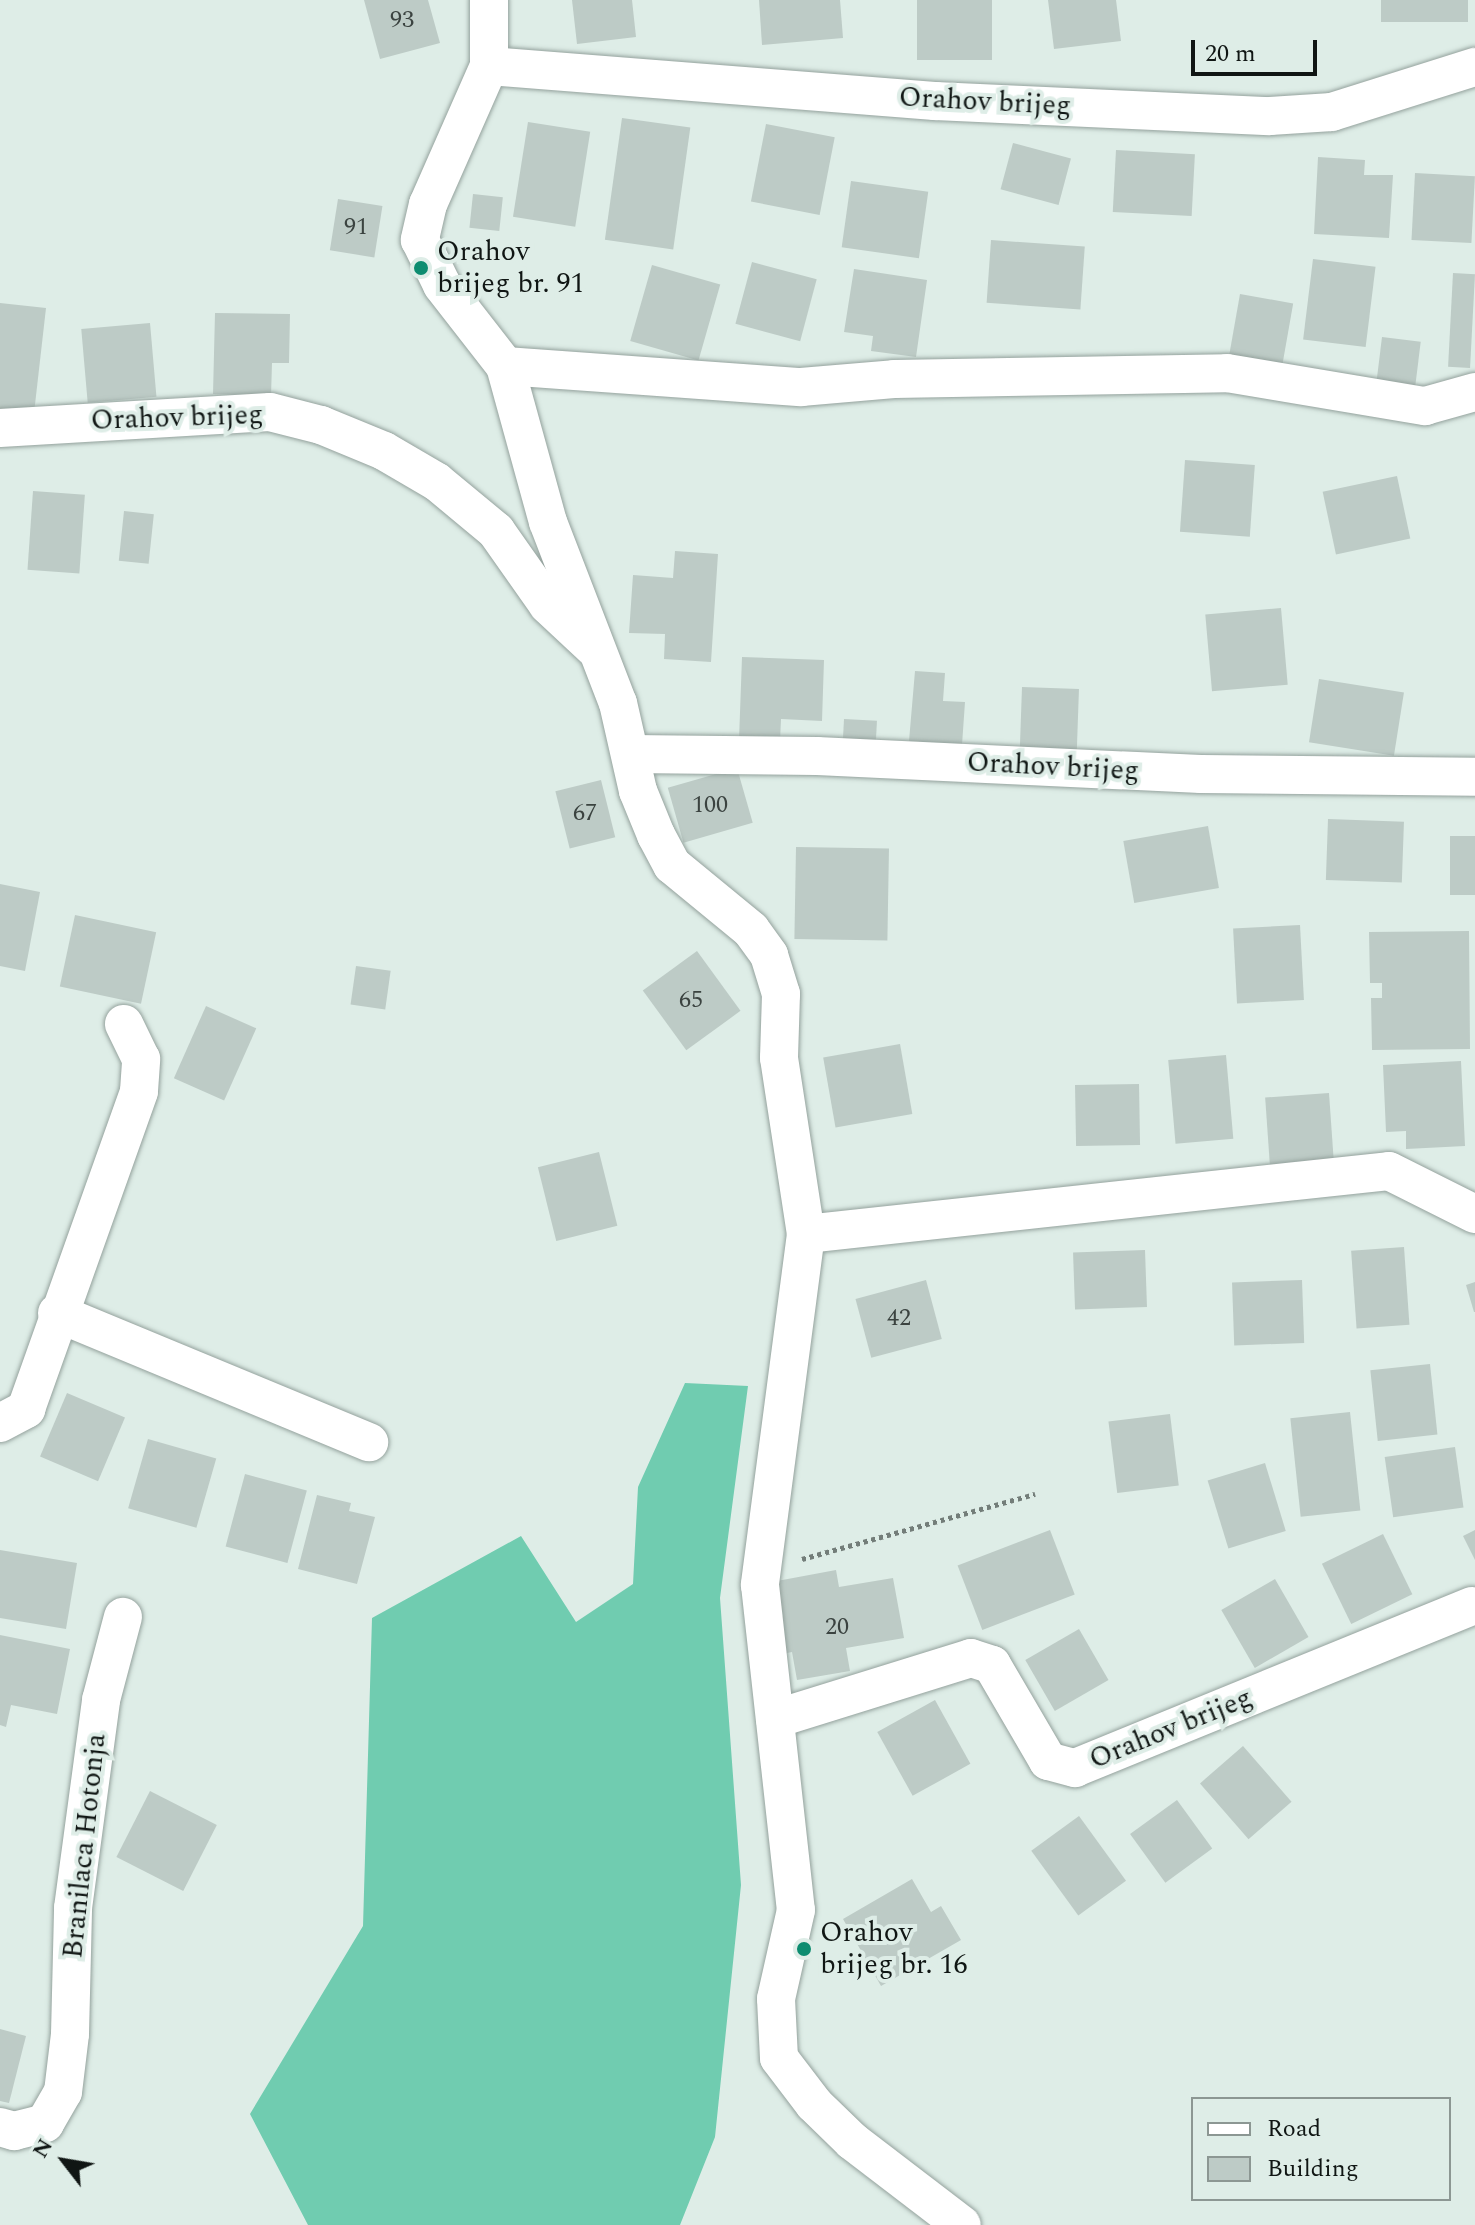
<!DOCTYPE html>
<style>
body{margin:0}
#map{position:relative;width:1475px;height:2225px;overflow:hidden;background:#deede7;font-family:Spectral,serif}
div>[style]{position:absolute}
[style*='--x']{left:calc(var(--x)*1px);top:calc(var(--y)*1px);width:calc(var(--w)*1px);rotate:calc(var(--a)*1deg)}
.forest>*{inset:0;background:#70ccb0}
.building>*{inset:0;background:#bdcbc6;transform-origin:0 0}
.path>*{height:5px;margin-top:-2.5px;transform-origin:0;background:repeating-linear-gradient(90deg,#737d79 0 4px,transparent 0 8px)}
.roads{filter:drop-shadow(0 0 2px #94a29d) drop-shadow(0 0 2px #94a29d)}
.street>*{height:38px;margin:-19px;padding:0 19px;transform-origin:19px;border-radius:19px;background:#fff}
.dots>*{width:22px;height:22px;translate:-50% -50%;box-sizing:border-box;border:4px solid #deede7;border-radius:50%}
span{translate:-50% -50%;white-space:nowrap;text-align:center;line-height:1.15;-webkit-text-stroke:8px #deede7;paint-order:stroke}
.number-label{font-size:24px;color:#3b4340}
.number-label span{-webkit-text-stroke-width:0}
.street-label{font-size:28px;color:#101614}
.poi-label{font-size:28px;color:#101614}
.left{translate:0 -50%;text-align:left}
.legend{position:absolute;left:1191px;top:2097px;width:260px;height:104px;box-sizing:border-box;background:#deede7;border:2px solid #8c9793;margin:0;padding:10px 14px;list-style:none;font-size:24px;color:#101614}
.legend li{display:flex;align-items:center;gap:16px;height:40px}
.legend b{width:40px;border:2px solid #8c9793}
.north{position:absolute;left:24px;top:2121px;width:80px;height:80px;-webkit-text-stroke:6px #deede7;paint-order:stroke;rotate:301deg;font-size:22px;font-weight:700;line-height:32px;text-align:center;color:#101614}
.north::after{content:'';display:block;margin:auto;width:28px;height:36px;background:#101614;clip-path:polygon(50% 0,100% 100%,50% 72%,0 100%)}
.scale{position:absolute;left:1191px;top:40px;width:126px;height:36px;box-sizing:border-box;border:4px solid #101614;border-top:0;padding-left:10px;font-size:24px;line-height:28px;white-space:nowrap;color:#101614;-webkit-text-stroke:6px #deede7;paint-order:stroke}
</style>
<div id="map">
<div class="forest">
<div style="clip-path:polygon(685px 1383px,748px 1386px,720px 1598px,741px 1885px,715px 2137px,680px 2225px,308px 2225px,250px 2114px,363px 1926px,372px 1618px,521px 1536px,576px 1622px,633px 1584px,638px 1487px)"></div>
</div>
<div class="building">
<div style="clip-path:polygon(364px 0,428px 0,440px 43px,380px 59px)"></div>
<div style="clip-path:polygon(572px 0,632px 0,636px 37px,577px 44px)"></div>
<div style="clip-path:polygon(759px 0,840px 0,843px 38px,762px 45px)"></div>
<div style="left:917px;top:0;width:75px;height:60px"></div>
<div style="clip-path:polygon(1048px 0,1116px 0,1121px 41px,1054px 49px)"></div>
<div style="left:1381px;top:0;width:87px;height:22px"></div>
<div style="left:622px;top:118px;width:69px;height:123px;rotate:8deg"></div>
<div style="left:528px;top:122px;width:63px;height:96px;rotate:9deg"></div>
<div style="left:766px;top:124px;width:70px;height:79px;rotate:11deg"></div>
<div style="left:1013px;top:143px;width:60px;height:48px;rotate:15deg"></div>
<div style="left:1116px;top:150px;width:79px;height:62px;rotate:3deg"></div>
<div style="clip-path:polygon(1318px 157px,1365px 160px,1364px 175px,1393px 175px,1389px 238px,1314px 234px)"></div>
<div style="left:1415px;top:173px;width:60px;height:67px;rotate:3deg"></div>
<div style="left:851px;top:181px;width:78px;height:67px;rotate:8deg"></div>
<div style="left:473px;top:194px;width:30px;height:34px;rotate:6deg"></div>
<div style="left:338px;top:199px;width:45px;height:52px;rotate:9deg"></div>
<div style="left:991px;top:240px;width:94px;height:63px;rotate:4deg"></div>
<div style="left:1313px;top:259px;width:63px;height:81px;rotate:7deg"></div>
<div style="left:752px;top:262px;width:67px;height:64px;rotate:15deg"></div>
<div style="left:652px;top:265px;width:71px;height:79px;rotate:16deg"></div>
<div style="clip-path:polygon(854px 269px,927px 280px,916px 357px,871px 351px,873px 336px,844px 332px)"></div>
<div style="left:1453px;top:273px;width:22px;height:94px;rotate:3deg"></div>
<div style="left:1240px;top:294px;width:54px;height:62px;rotate:10deg"></div>
<div style="clip-path:polygon(0 303px,46px 308px,33px 422px,0 418px)"></div>
<div style="clip-path:polygon(215px 313px,290px 314px,289px 363px,272px 363px,271px 396px,213px 394px)"></div>
<div style="left:150px;top:323px;width:74px;height:69px;rotate:85deg"></div>
<div style="left:1382px;top:337px;width:39px;height:48px;rotate:7deg"></div>
<div style="left:1185px;top:460px;width:70px;height:72px;rotate:4deg"></div>
<div style="left:1397px;top:476px;width:64px;height:76px;rotate:78deg"></div>
<div style="left:33px;top:491px;width:52px;height:79px;rotate:4deg"></div>
<div style="left:124px;top:511px;width:30px;height:50px;rotate:6deg"></div>
<div style="clip-path:polygon(675px 551px,718px 554px,711px 662px,664px 659px,665px 634px,629px 633px,633px 575px,673px 578px)"></div>
<div style="left:1281px;top:608px;width:77px;height:76px;rotate:85deg"></div>
<div style="clip-path:polygon(742px 657px,824px 660px,822px 721px,781px 719px,780px 741px,739px 740px)"></div>
<div style="clip-path:polygon(915px 671px,945px 673px,943px 701px,965px 702px,962px 745px,909px 741px)"></div>
<div style="left:1319px;top:679px;width:86px;height:64px;rotate:9deg"></div>
<div style="left:1022px;top:687px;width:57px;height:61px;rotate:2deg"></div>
<div style="left:844px;top:719px;width:33px;height:23px;rotate:3deg"></div>
<div style="left:737px;top:768px;width:57px;height:72px;rotate:74deg"></div>
<div style="left:601px;top:780px;width:59px;height:47px;rotate:76deg"></div>
<div style="left:1328px;top:819px;width:76px;height:61px;rotate:2deg"></div>
<div style="left:1208px;top:826px;width:63px;height:86px;rotate:80deg"></div>
<div style="left:1475px;top:836px;width:59px;height:25px;rotate:90deg"></div>
<div style="left:796px;top:847px;width:93px;height:92px;rotate:1deg"></div>
<div style="clip-path:polygon(0 884px,40px 892px,25px 971px,0 966px)"></div>
<div style="left:75px;top:915px;width:83px;height:73px;rotate:12deg"></div>
<div style="left:1300px;top:925px;width:75px;height:67px;rotate:87deg"></div>
<div style="clip-path:polygon(1469px 931px,1470px 1049px,1372px 1050px,1371px 998px,1382px 998px,1382px 983px,1370px 983px,1369px 932px)"></div>
<div style="left:697px;top:951px;width:74px;height:67px;rotate:54deg"></div>
<div style="left:356px;top:966px;width:35px;height:39px;rotate:8deg"></div>
<div style="left:206px;top:1006px;width:55px;height:79px;rotate:24deg"></div>
<div style="left:900px;top:1044px;width:71px;height:78px;rotate:80deg"></div>
<div style="left:1226px;top:1055px;width:84px;height:58px;rotate:85deg"></div>
<div style="clip-path:polygon(1461px 1061px,1465px 1146px,1406px 1149px,1406px 1131px,1386px 1132px,1383px 1065px)"></div>
<div style="left:1139px;top:1084px;width:61px;height:64px;rotate:89deg"></div>
<div style="left:1329px;top:1093px;width:69px;height:64px;rotate:86deg"></div>
<div style="left:599px;top:1152px;width:76px;height:63px;rotate:76deg"></div>
<div style="left:1404px;top:1247px;width:78px;height:53px;rotate:86deg"></div>
<div style="left:1145px;top:1250px;width:57px;height:72px;rotate:88deg"></div>
<div style="left:926px;top:1280px;width:61px;height:73px;rotate:75deg"></div>
<div style="left:1302px;top:1280px;width:63px;height:70px;rotate:88deg"></div>
<div style="clip-path:polygon(1475px 1282px,1475px 1312px,1474px 1312px,1466px 1285px)"></div>
<div style="left:1430px;top:1364px;width:71px;height:60px;rotate:84deg"></div>
<div style="left:67px;top:1393px;width:63px;height:69px;rotate:23deg"></div>
<div style="left:1350px;top:1412px;width:99px;height:60px;rotate:84deg"></div>
<div style="left:1170px;top:1414px;width:72px;height:62px;rotate:83deg"></div>
<div style="left:148px;top:1439px;width:71px;height:72px;rotate:16deg"></div>
<div style="left:1455px;top:1447px;width:61px;height:71px;rotate:82deg"></div>
<div style="left:1265px;top:1463px;width:71px;height:60px;rotate:73deg"></div>
<div style="left:245px;top:1474px;width:64px;height:75px;rotate:15deg"></div>
<div style="clip-path:polygon(317px 1495px,351px 1503px,349px 1511px,375px 1517px,357px 1584px,298px 1569px)"></div>
<div style="left:1050px;top:1530px;width:69px;height:99px;rotate:69deg"></div>
<div style="clip-path:polygon(1475px 1530px,1475px 1560px,1463px 1536px)"></div>
<div style="left:1383px;top:1534px;width:67px;height:68px;rotate:64deg"></div>
<div style="clip-path:polygon(0 1550px,77px 1563px,66px 1629px,0 1618px)"></div>
<div style="clip-path:polygon(836px 1570px,839px 1587px,893px 1578px,904px 1638px,846px 1648px,850px 1671px,797px 1680px,792px 1652px,777px 1655px,771px 1619px,783px 1616px,777px 1581px)"></div>
<div style="left:1275px;top:1579px;width:67px;height:62px;rotate:60deg"></div>
<div style="left:1079px;top:1629px;width:59px;height:62px;rotate:60deg"></div>
<div style="clip-path:polygon(0 1635px,70px 1649px,57px 1714px,11px 1705px,6px 1727px,0 1725px)"></div>
<div style="left:935px;top:1700px;width:73px;height:66px;rotate:61deg"></div>
<div style="left:1243px;top:1746px;width:74px;height:57px;rotate:49deg"></div>
<div style="left:150px;top:1791px;width:75px;height:74px;rotate:27deg"></div>
<div style="left:1177px;top:1800px;width:60px;height:58px;rotate:54deg"></div>
<div style="left:1079px;top:1816px;width:80px;height:59px;rotate:54deg"></div>
<div style="clip-path:polygon(912px 1879px,931px 1912px,941px 1906px,961px 1940px,881px 1986px,843px 1919px)"></div>
<div style="clip-path:polygon(0 2029px,26px 2036px,9px 2103px,0 2101px)"></div>
</div>
<div class="path">
<div style="--x:802;--y:1559;--w:242;--a:-15.6"></div>
</div>
<div class="roads">
<div class="street">
<div style="--x:489;--y:0;--w:66;--a:90"></div>
<div style="--x:489;--y:66;--w:151;--a:113.8"></div>
<div style="--x:428;--y:204;--w:37;--a:103"></div>
<div style="--x:420;--y:240;--w:50;--a:63.9"></div>
<div style="--x:442;--y:285;--w:103;--a:52.1"></div>
<div style="--x:505;--y:366;--w:162;--a:74.6"></div>
<div style="--x:548;--y:522;--w:194;--a:68.9"></div>
<div style="--x:618;--y:703;--w:90;--a:77.2"></div>
<div style="--x:638;--y:791;--w:48;--a:67.8"></div>
<div style="--x:656;--y:835;--w:34;--a:62"></div>
<div style="--x:672;--y:865;--w:102;--a:39.4"></div>
<div style="--x:751;--y:930;--w:31;--a:54"></div>
<div style="--x:769;--y:955;--w:41;--a:72.9"></div>
<div style="--x:781;--y:994;--w:64;--a:91.8"></div>
<div style="--x:779;--y:1058;--w:178;--a:81.3"></div>
<div style="--x:806;--y:1234;--w:354;--a:97.5"></div>
<div style="--x:760;--y:1585;--w:327;--a:83.7"></div>
<div style="--x:796;--y:1910;--w:91;--a:102.7"></div>
<div style="--x:776;--y:1999;--w:59;--a:87.1"></div>
<div style="--x:779;--y:2058;--w:58;--a:52.7"></div>
<div style="--x:814;--y:2104;--w:53;--a:44.2"></div>
<div style="--x:852;--y:2141;--w:138;--a:37.4"></div>
<div style="--x:489;--y:66;--w:447;--a:4.5"></div>
<div style="--x:935;--y:101;--w:335;--a:2.6"></div>
<div style="--x:1270;--y:116;--w:62;--a:-3.7"></div>
<div style="--x:1332;--y:112;--w:150;--a:-17.5"></div>
<div style="--x:505;--y:366;--w:297;--a:4.1"></div>
<div style="--x:801;--y:387;--w:93;--a:-4.9"></div>
<div style="--x:894;--y:379;--w:333;--a:-1"></div>
<div style="--x:1227;--y:373;--w:201;--a:9.5"></div>
<div style="--x:1425;--y:406;--w:52;--a:-15.6"></div>
<div style="--x:0;--y:428;--w:270;--a:-3.4"></div>
<div style="--x:270;--y:412;--w:53;--a:14.3"></div>
<div style="--x:321;--y:425;--w:68;--a:22.4"></div>
<div style="--x:384;--y:451;--w:61;--a:30.3"></div>
<div style="--x:437;--y:482;--w:77;--a:39.7"></div>
<div style="--x:496;--y:531;--w:90;--a:54.9"></div>
<div style="--x:548;--y:605;--w:62;--a:43"></div>
<div style="--x:631;--y:754;--w:186;--a:0.6"></div>
<div style="--x:817;--y:756;--w:384;--a:2.7"></div>
<div style="--x:1201;--y:774;--w:274;--a:0.6"></div>
<div style="--x:806;--y:1234;--w:586;--a:-6.17"></div>
<div style="--x:1389;--y:1171;--w:96;--a:26.6"></div>
<div style="--x:57;--y:1313;--w:338;--a:22.5"></div>
<div style="--x:0;--y:1423;--w:30;--a:-28"></div>
<div style="--x:26;--y:1409;--w:337;--a:-70.4"></div>
<div style="--x:139;--y:1091;--w:32;--a:-86"></div>
<div style="--x:141;--y:1059;--w:39;--a:-116"></div>
<div style="--x:775;--y:1719;--w:205;--a:-17.3"></div>
<div style="--x:971;--y:1658;--w:22;--a:18"></div>
<div style="--x:992;--y:1665;--w:111;--a:59.7"></div>
<div style="--x:1048;--y:1761;--w:28;--a:15"></div>
<div style="--x:1075;--y:1768;--w:429;--a:-22.2"></div>
<div style="--x:0;--y:2127;--w:15;--a:16"></div>
<div style="--x:14;--y:2131;--w:32;--a:-14"></div>
<div style="--x:45;--y:2123;--w:36;--a:-60"></div>
<div style="--x:63;--y:2092;--w:58;--a:-83.1"></div>
<div style="--x:70;--y:2034;--w:126;--a:-88.6"></div>
<div style="--x:73;--y:1908;--w:210;--a:-82.3"></div>
<div style="--x:101;--y:1700;--w:86;--a:-75.2"></div>
</div>
</div>
<div class="dots">
<div style="left:421px;top:268px;background:#0d8c70"></div>
<div style="left:804px;top:1949px;background:#0d8c70"></div>
</div>
<div class="number-label">
<span style="left:402px;top:21px">93</span>
<span style="left:356px;top:228px">91</span>
<span style="left:710px;top:806px">100</span>
<span style="left:585px;top:814px">67</span>
<span style="left:691px;top:1001px">65</span>
<span style="left:899px;top:1319px">42</span>
<span style="left:837px;top:1628px">20</span>
</div>
<div class="street-label">
<span style="left:985px;top:102px;rotate:3deg">Orahov brijeg</span>
<span style="left:177px;top:418px;rotate:-2deg">Orahov brijeg</span>
<span style="left:1053px;top:767px;rotate:3deg">Orahov brijeg</span>
<span style="left:1171px;top:1729px;rotate:-22deg">Orahov brijeg</span>
<span style="left:85px;top:1846px;rotate:-84deg">Branilaca Hotonja</span>
</div>
<div class="poi-label">
<span class="left" style="left:437px;top:268px">Orahov<br>brijeg br. 91</span>
<span class="left" style="left:820px;top:1949px">Orahov<br>brijeg br. 16</span>
</div>
<ul class="legend">
<li><b style="height:10px;background:#fff"></b>Road</li>
<li><b style="height:22px;background:#bdcbc6"></b>Building</li>
</ul>
<div class="north">N</div>
<div class="scale">20 m</div>
</div>
